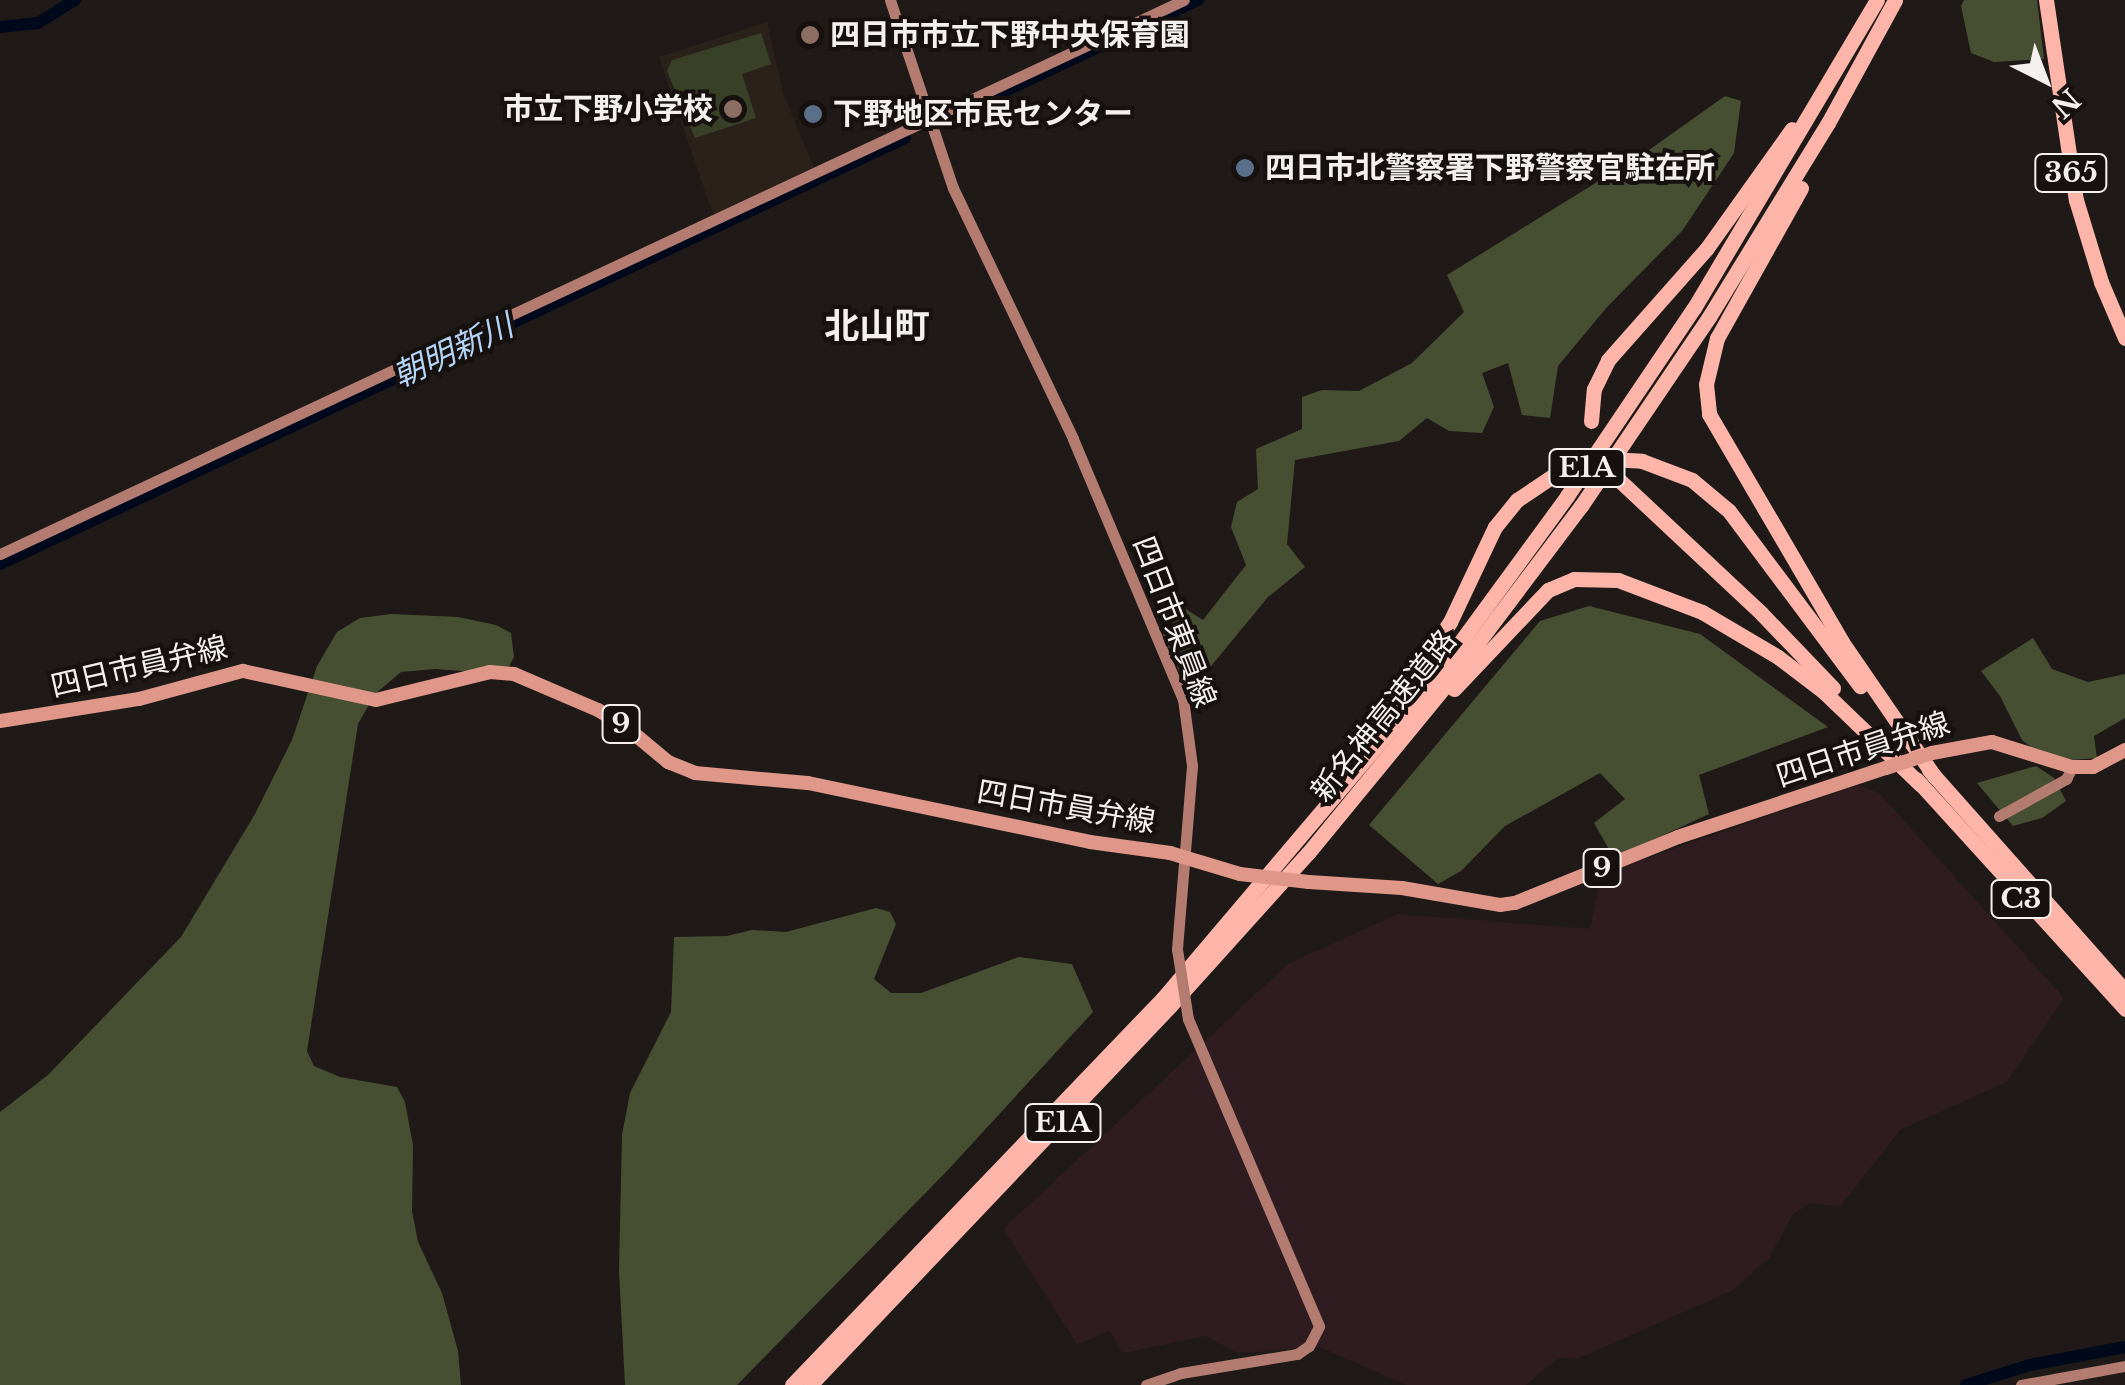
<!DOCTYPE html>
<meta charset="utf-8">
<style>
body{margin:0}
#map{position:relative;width:2125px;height:1385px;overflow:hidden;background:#1f1a17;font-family:"Libre Baskerville","Noto Sans JP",serif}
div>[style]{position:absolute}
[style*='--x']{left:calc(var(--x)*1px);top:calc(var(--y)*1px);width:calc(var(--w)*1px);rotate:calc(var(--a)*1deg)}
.industrial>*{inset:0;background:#2f1c20}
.built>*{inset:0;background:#2b211b}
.green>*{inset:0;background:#394028}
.forest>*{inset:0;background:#474f32}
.river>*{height:12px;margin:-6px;padding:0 6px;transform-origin:6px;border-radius:6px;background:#00091b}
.secondary>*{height:11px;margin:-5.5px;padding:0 5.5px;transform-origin:5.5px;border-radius:5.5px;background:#b47c71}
.primary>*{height:14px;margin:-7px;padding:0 7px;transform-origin:7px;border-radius:7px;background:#df9789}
.highway>*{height:15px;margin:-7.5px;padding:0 7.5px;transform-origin:7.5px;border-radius:7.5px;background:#fcb5a8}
.secondary-bridge>*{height:11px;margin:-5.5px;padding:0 5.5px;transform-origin:5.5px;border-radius:5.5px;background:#b47c71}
.primary-bridge>*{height:14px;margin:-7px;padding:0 7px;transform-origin:7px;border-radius:7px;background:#df9789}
.highway-bridge>*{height:15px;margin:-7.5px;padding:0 7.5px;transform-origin:7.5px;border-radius:7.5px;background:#fcb5a8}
.dots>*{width:28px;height:28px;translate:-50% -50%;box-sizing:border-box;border:5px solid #16110e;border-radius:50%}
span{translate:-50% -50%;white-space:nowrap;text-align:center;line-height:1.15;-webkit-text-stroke:8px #16110e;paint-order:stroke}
.shield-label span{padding:2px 8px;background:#16110e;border:2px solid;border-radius:8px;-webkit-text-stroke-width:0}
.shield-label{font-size:28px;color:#f4f0ee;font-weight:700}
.poi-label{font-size:30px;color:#f4f0ee;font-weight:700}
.left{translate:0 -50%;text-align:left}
.right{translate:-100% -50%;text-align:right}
.street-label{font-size:30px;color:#f4f0ee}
.water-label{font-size:32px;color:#b3d3f7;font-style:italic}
.quarter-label{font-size:35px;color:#f4f0ee;font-weight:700}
.north{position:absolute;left:1995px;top:30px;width:100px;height:100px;-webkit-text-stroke:8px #16110e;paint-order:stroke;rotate:138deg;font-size:28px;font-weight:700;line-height:40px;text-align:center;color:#f4f0ee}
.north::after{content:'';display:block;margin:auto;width:35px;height:45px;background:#f4f0ee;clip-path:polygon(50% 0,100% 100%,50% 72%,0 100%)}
</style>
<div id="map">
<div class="industrial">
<div style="clip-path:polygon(1858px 785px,1879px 793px,2064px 998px,2007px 1082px,1900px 1130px,1840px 1207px,1811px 1203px,1793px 1214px,1769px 1258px,1733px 1290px,1577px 1359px,1558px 1358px,1526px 1385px,1406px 1385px,1320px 1347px,1238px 1353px,1206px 1336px,1123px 1353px,1110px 1331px,1077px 1344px,1003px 1229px,1288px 964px,1398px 914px,1590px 929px,1601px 874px)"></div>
</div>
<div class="built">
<div style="clip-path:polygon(767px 22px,783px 93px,814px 168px,713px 214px,659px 57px)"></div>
</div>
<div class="green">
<div style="clip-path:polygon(761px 33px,771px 64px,742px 74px,756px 118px,695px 138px,667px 71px,672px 60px)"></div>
</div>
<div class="forest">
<div style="clip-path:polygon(1964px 0,2037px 0,2044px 59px,1994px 62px,1971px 53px,1961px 6px)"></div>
<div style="clip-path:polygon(1725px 96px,1741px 101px,1734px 153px,1682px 231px,1607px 307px,1558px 366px,1550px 418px,1522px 415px,1508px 363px,1482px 373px,1494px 407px,1482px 433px,1449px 431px,1427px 418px,1399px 441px,1295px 460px,1287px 544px,1305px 567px,1268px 597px,1189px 693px,1163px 635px,1184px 608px,1203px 620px,1246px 565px,1231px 527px,1237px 502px,1258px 489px,1256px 449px,1302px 429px,1302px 397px,1322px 390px,1359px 391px,1412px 363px,1464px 312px,1447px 275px,1649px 150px)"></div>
<div style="clip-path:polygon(1589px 606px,1700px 634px,1828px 727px,1699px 775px,1709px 814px,1614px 858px,1594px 823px,1625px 799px,1600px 773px,1505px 826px,1461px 871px,1438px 884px,1369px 825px,1540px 621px)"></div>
<div style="clip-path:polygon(391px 614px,458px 617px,496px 625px,511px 633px,514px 657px,505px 674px,435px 669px,401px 672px,375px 694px,358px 724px,307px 1051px,314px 1066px,340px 1077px,397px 1087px,405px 1102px,413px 1145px,412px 1211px,418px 1242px,442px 1293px,458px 1351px,461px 1385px,0 1385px,0 1112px,48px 1075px,181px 937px,255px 814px,292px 740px,317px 666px,337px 632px,360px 618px)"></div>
<div style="clip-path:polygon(2033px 638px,2052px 669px,2088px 682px,2125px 674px,2125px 718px,2094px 736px,2097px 758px,2057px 761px,2042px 755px,2022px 740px,2000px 696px,1981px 671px)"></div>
<div style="clip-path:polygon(2036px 766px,2054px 778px,2066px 801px,2042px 818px,2013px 826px,1977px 783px)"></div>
<div style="clip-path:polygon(876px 908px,890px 912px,896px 924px,874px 979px,891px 993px,921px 993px,1019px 957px,1072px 964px,1093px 1012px,947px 1171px,737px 1385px,625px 1385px,619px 1271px,622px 1135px,630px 1093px,671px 1012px,674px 937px,727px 936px,752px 930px,786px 932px)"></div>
</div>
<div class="river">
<div style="--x:0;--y:27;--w:38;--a:-6"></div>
<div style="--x:38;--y:23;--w:44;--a:-31.9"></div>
<div style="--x:946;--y:119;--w:279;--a:-25.3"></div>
<div style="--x:0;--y:564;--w:1000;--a:-25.21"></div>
<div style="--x:1966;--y:1385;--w:67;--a:-17.4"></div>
<div style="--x:2030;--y:1365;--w:97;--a:-10.7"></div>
</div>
<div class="secondary">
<div style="--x:890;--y:0;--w:198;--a:71.5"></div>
<div style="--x:953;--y:188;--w:278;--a:64.4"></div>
<div style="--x:1073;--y:439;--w:282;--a:67.1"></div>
<div style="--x:1183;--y:699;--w:68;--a:82.3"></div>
<div style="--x:1192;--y:766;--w:184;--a:94.7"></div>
<div style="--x:0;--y:554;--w:1307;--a:-25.08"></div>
<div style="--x:1999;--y:816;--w:77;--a:-28.9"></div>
<div style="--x:2066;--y:779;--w:13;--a:-63"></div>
<div style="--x:1146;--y:1385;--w:37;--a:-19"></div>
<div style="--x:1181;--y:1373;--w:118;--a:-9.3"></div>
<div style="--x:1297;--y:1354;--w:14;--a:-34"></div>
<div style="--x:1309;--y:1346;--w:22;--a:-63"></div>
<div style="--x:1319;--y:1326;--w:334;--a:-113.1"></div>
<div style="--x:2021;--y:1385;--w:106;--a:-10.4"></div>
</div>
<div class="primary">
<div style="--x:0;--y:721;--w:141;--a:-9"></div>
<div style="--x:139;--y:699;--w:108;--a:-15.1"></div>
<div style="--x:243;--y:671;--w:136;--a:12.3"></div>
<div style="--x:376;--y:700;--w:117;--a:-13.8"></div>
<div style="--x:490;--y:672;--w:24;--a:5"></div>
<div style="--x:514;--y:674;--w:91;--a:23.2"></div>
<div style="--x:598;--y:710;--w:33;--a:31"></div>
<div style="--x:626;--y:727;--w:55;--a:39.8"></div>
<div style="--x:668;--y:762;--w:29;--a:22"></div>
<div style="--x:695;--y:773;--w:113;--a:5.1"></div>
<div style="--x:808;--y:783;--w:288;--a:11.8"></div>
<div style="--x:1090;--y:842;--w:81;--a:7.8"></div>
<div style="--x:1170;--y:853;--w:73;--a:16.7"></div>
<div style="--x:1932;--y:753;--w:61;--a:-10.4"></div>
<div style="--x:1992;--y:742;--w:84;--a:17.4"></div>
<div style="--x:2072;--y:767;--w:21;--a:0"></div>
<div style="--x:2093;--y:767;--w:36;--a:-28"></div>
<div style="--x:1309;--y:882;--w:93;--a:3.7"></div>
<div style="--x:1402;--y:888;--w:99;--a:9.8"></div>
<div style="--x:1500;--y:905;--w:15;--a:-8"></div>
<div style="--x:1515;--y:903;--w:176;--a:-22"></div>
<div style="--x:1678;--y:837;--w:219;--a:-18.4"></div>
</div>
<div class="highway">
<div style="--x:2046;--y:0;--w:202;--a:81.5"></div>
<div style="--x:2076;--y:200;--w:86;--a:73"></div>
<div style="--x:2101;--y:282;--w:61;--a:66.8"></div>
<div style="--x:1801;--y:188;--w:172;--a:119.2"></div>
<div style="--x:1717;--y:338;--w:47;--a:103.4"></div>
<div style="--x:1706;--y:384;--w:30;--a:84"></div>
<div style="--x:1709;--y:414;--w:264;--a:59.7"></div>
<div style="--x:1842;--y:642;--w:163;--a:55.5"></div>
<div style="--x:1591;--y:421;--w:32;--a:-85"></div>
<div style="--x:1594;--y:389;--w:32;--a:-64"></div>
<div style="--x:1608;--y:360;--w:149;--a:-48.5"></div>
<div style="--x:1707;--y:248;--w:146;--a:-54.5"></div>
<div style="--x:1642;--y:461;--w:53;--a:20.8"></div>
<div style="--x:1692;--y:480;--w:48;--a:40"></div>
<div style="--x:1729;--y:511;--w:219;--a:53.2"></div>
<div style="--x:1619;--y:480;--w:195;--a:43.1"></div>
<div style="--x:1761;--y:613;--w:104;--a:46.2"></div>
<div style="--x:1454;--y:689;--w:137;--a:-46.5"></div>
<div style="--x:1548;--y:590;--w:28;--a:-23"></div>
<div style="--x:1574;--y:579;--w:44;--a:1.3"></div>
<div style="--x:1618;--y:580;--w:90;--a:20.9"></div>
<div style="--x:1702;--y:612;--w:88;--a:30.6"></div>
<div style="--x:1778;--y:657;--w:58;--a:37.3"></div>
<div style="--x:1824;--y:692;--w:134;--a:43.8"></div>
<div style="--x:1350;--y:767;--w:176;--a:-55.4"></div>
<div style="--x:1450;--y:622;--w:105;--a:-64.7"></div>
<div style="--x:1495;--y:527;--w:35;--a:-51"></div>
<div style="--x:1517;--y:500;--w:52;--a:-34"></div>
<div style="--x:1929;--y:770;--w:295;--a:48.4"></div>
<div style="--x:1916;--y:779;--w:311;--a:47.7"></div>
<div style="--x:792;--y:1385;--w:536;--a:-46.21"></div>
<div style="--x:1163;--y:998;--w:419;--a:-49.7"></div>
<div style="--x:1434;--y:678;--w:225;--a:-53.8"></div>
<div style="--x:1567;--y:496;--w:227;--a:-56"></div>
<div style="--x:1694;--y:308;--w:358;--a:-59.3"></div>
<div style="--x:810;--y:1385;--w:523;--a:-46.47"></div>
<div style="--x:1170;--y:1006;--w:206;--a:-48"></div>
<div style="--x:1308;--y:853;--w:217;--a:-50.6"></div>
<div style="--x:1446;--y:685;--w:224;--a:-53"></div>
<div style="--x:1581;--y:506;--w:228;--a:-55.9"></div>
<div style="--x:1709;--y:317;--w:228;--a:-58.5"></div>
<div style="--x:1828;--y:123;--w:140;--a:-61.4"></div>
</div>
<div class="secondary-bridge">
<div style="--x:1177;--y:949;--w:71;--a:81.1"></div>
</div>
<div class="primary-bridge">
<div style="--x:1886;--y:768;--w:48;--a:-18.1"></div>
<div style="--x:1240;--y:874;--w:69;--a:6.6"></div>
</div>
<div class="highway-bridge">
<div style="--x:1560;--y:471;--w:50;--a:-13.8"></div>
<div style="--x:1609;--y:459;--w:33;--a:3"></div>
</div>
<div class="dots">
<div style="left:810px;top:35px;background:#8d6e63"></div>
<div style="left:733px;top:109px;background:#8d6e63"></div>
<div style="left:813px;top:114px;background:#5c6f8a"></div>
<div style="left:1245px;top:168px;background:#5c6f8a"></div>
</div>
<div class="shield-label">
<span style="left:2071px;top:173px">365</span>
<span style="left:1587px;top:468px">E1A</span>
<span style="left:621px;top:724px">9</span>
<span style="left:1602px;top:868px">9</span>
<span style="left:2021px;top:899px">C3</span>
<span style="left:1063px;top:1123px">E1A</span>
</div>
<div class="poi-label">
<span class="left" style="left:830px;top:35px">四日市市立下野中央保育園</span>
<span class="right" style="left:713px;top:109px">市立下野小学校</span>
<span class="left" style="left:833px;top:114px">下野地区市民センター</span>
<span class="left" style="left:1265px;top:168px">四日市北警察署下野警察官駐在所</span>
</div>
<div class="street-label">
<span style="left:1174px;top:622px;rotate:69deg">四日市東員線</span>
<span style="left:139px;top:667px;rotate:-13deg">四日市員弁線</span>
<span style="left:1384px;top:716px;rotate:-51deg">新名神高速道路</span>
<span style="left:1863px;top:750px;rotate:-18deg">四日市員弁線</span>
<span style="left:1066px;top:807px;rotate:10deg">四日市員弁線</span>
</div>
<div class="water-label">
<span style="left:453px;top:351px;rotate:-25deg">朝明新川</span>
</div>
<div class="quarter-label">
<span style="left:877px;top:326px">北山町</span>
</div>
<div class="north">N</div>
</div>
